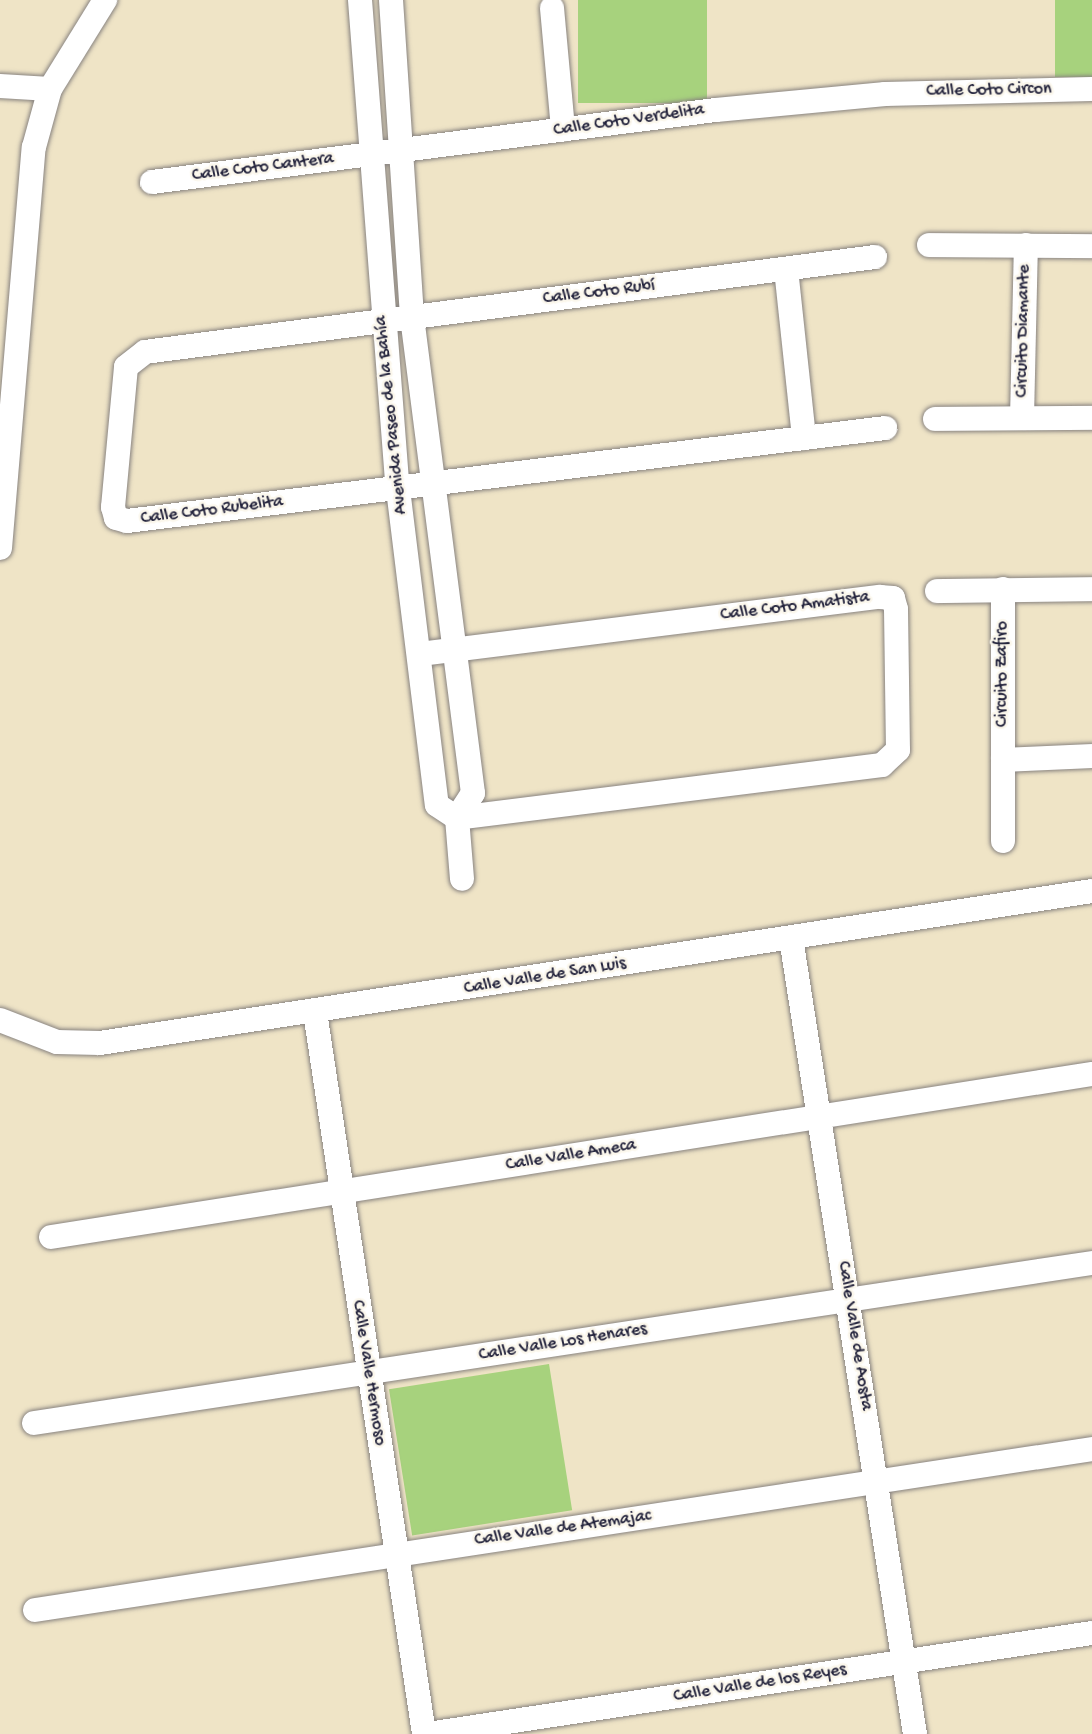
<!DOCTYPE html>
<meta charset="utf-8">
<style>
body{margin:0}
#map{position:relative;width:1092px;height:1734px;overflow:hidden;background:#efe4c6;font-family:"Gochi Hand",sans-serif}
div>[style]{position:absolute}
[style*='--x']{left:calc(var(--x)*1px);top:calc(var(--y)*1px);width:calc(var(--w)*1px);rotate:calc(var(--a)*1deg)}
.green>*{inset:0;background:#a7d27d;transform-origin:0 0}
.roads{filter:drop-shadow(0 0 2px #888380) drop-shadow(0 0 2px #888380)}
.street>*{height:24px;margin:-12px;padding:0 12px;transform-origin:12px;border-radius:12px;background:#fff}
span{translate:-50% -50%;white-space:nowrap;text-align:center;line-height:1.15;-webkit-text-stroke:5px #fbf7ec;paint-order:stroke}
.street-label{font-size:18px;color:#22223b}
</style>
<div id="map">
<div class="green">
<div style="left:578px;top:0;width:129px;height:103px"></div>
<div style="left:1055px;top:0;width:37px;height:77px"></div>
<div style="left:549px;top:1364px;width:148px;height:162px;rotate:81deg"></div>
</div>
<div class="roads">
<div class="street">
<div style="--x:360;--y:0;--w:490;--a:85.6"></div>
<div style="--x:398;--y:489;--w:318;--a:83"></div>
<div style="--x:437;--y:805;--w:24;--a:33"></div>
<div style="--x:391;--y:0;--w:318;--a:86.2"></div>
<div style="--x:412;--y:317;--w:480;--a:82.7"></div>
<div style="--x:473;--y:793;--w:30;--a:123"></div>
<div style="--x:457;--y:818;--w:61;--a:85.3"></div>
<div style="--x:552;--y:8;--w:122;--a:84.8"></div>
<div style="--x:0;--y:86;--w:50;--a:3.4"></div>
<div style="--x:152;--y:182;--w:569;--a:-7.28"></div>
<div style="--x:716;--y:110;--w:170;--a:-5.4"></div>
<div style="--x:885;--y:94;--w:207;--a:-1.4"></div>
<div style="--x:929;--y:245;--w:163;--a:0.4"></div>
<div style="--x:875;--y:257;--w:736;--a:172.59"></div>
<div style="--x:145;--y:352;--w:24;--a:142"></div>
<div style="--x:126;--y:367;--w:141;--a:95.3"></div>
<div style="--x:113;--y:507;--w:11;--a:75"></div>
<div style="--x:116;--y:518;--w:11;--a:15"></div>
<div style="--x:127;--y:521;--w:764;--a:-6.99"></div>
<div style="--x:786;--y:269;--w:170;--a:83.9"></div>
<div style="--x:1022;--y:418;--w:173;--a:-88.7"></div>
<div style="--x:935;--y:419;--w:157;--a:-0.4"></div>
<div style="--x:0;--y:548;--w:402;--a:-85.2"></div>
<div style="--x:34;--y:147;--w:60;--a:-74.6"></div>
<div style="--x:50;--y:89;--w:105;--a:-58.3"></div>
<div style="--x:1003;--y:589;--w:252;--a:90"></div>
<div style="--x:937;--y:591;--w:155;--a:-0.7"></div>
<div style="--x:420;--y:654;--w:464;--a:-7.1"></div>
<div style="--x:880;--y:597;--w:13;--a:4"></div>
<div style="--x:893;--y:598;--w:11;--a:75"></div>
<div style="--x:896;--y:609;--w:141;--a:89.2"></div>
<div style="--x:898;--y:750;--w:22;--a:137"></div>
<div style="--x:882;--y:765;--w:428;--a:172.9"></div>
<div style="--x:1003;--y:760;--w:89;--a:-2.6"></div>
<div style="--x:791;--y:938;--w:806;--a:81.15"></div>
<div style="--x:315;--y:1012;--w:730;--a:81.41"></div>
<div style="--x:0;--y:1020;--w:61;--a:21.1"></div>
<div style="--x:57;--y:1042;--w:43;--a:1.3"></div>
<div style="--x:100;--y:1043;--w:1004;--a:-8.71"></div>
<div style="--x:51;--y:1237;--w:1054;--a:-8.9"></div>
<div style="--x:34;--y:1423;--w:1070;--a:-8.6"></div>
<div style="--x:35;--y:1610;--w:1069;--a:-8.66"></div>
<div style="--x:428;--y:1734;--w:672;--a:-8.65"></div>
</div>
</div>
<div class="street-label">
<span style="left:989px;top:91px;rotate:-1deg">Calle Coto Circon</span>
<span style="left:629px;top:121px;rotate:-8deg">Calle Coto Verdelita</span>
<span style="left:263px;top:168px;rotate:-7deg">Calle Coto Cantera</span>
<span style="left:599px;top:293px;rotate:-7deg">Calle Coto Rubí</span>
<span style="left:1024px;top:331px;rotate:-89deg">Circuito Diamante</span>
<span style="left:392px;top:415px;rotate:-96deg">Avenida Paseo de la Bahía</span>
<span style="left:212px;top:511px;rotate:-7deg">Calle Coto Rubelita</span>
<span style="left:795px;top:607px;rotate:-7deg">Calle Coto Amatista</span>
<span style="left:1003px;top:674px;rotate:-90deg">Circuito Zafiro</span>
<span style="left:545px;top:977px;rotate:-9deg">Calle Valle de San Luis</span>
<span style="left:571px;top:1156px;rotate:-9deg">Calle Valle Ameca</span>
<span style="left:854px;top:1336px;rotate:81deg">Calle Valle de Aosta</span>
<span style="left:563px;top:1343px;rotate:-9deg">Calle Valle Los Henares</span>
<span style="left:368px;top:1373px;rotate:81deg">Calle Valle Hermoso</span>
<span style="left:563px;top:1529px;rotate:-8deg">Calle Valle de Atemajac</span>
<span style="left:760px;top:1684px;rotate:-9deg">Calle Valle de los Reyes</span>
</div>
</div>
